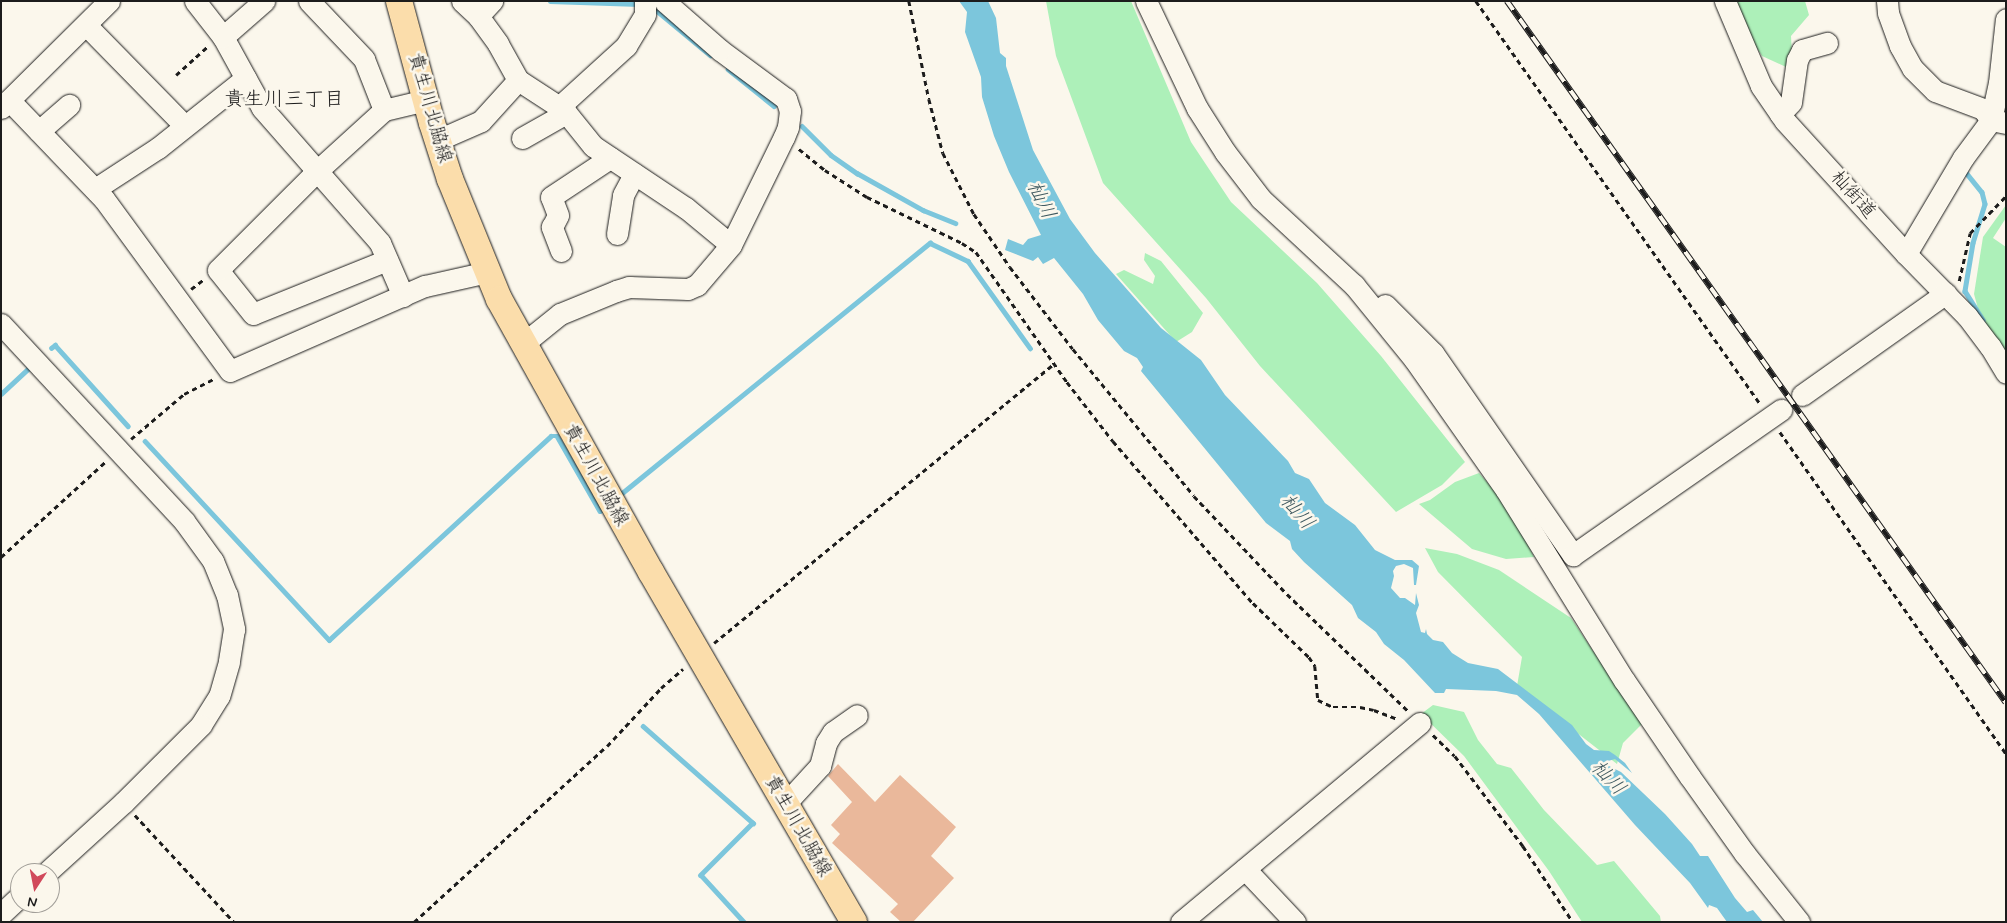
<!DOCTYPE html>
<meta charset="utf-8">
<style>
body{margin:0}
#map{position:relative;width:2007px;height:923px;overflow:hidden;background:#fbf7ec;font-family:Mynerve,"Klee One",sans-serif}
div>[style]{position:absolute}
[style*='--x']{left:calc(var(--x)*1px);top:calc(var(--y)*1px);width:calc(var(--w)*1px);rotate:calc(var(--a)*1deg)}
.green>*{inset:0;background:#adf0b9}
.water>*{inset:0;background:#7cc6dc}
.stream>*{height:4.5px;margin:-2.25px;padding:0 2.25px;transform-origin:2.25px;border-radius:2.25px;background:#7cc6dc}
.building>*{inset:0;background:#eab89b}
.path>*{height:2.5px;margin-top:-1.25px;transform-origin:0;background:repeating-linear-gradient(90deg,#1c1c1c 0 5px,transparent 0 9px)}
.roads{filter:drop-shadow(0 0 1px #1c1c1c) drop-shadow(0 0 1px #1c1c1c)}
.minor>*{height:21px;margin:-10.5px;padding:0 10.5px;transform-origin:10.5px;border-radius:10.5px;background:#fbf7ec}
.major>*{height:26px;margin:-13px;padding:0 13px;transform-origin:13px;border-radius:13px;background:#fbddab}
.rail>*{height:5.5px;margin-top:-2.75px;transform-origin:0;background:repeating-linear-gradient(90deg,#fbf7ec 0 11px,#1c1c1c 0 22px);box-sizing:border-box;border-block:1px solid #1c1c1c}
span{translate:-50% -50%;white-space:nowrap;text-align:center;line-height:1.15;-webkit-text-stroke:5px #fbf7ec;paint-order:stroke}
.street-label{font-size:19px;color:#1c1c1c}
.neighbourhood-label{font-size:20px;color:#1c1c1c}
.water-label{font-size:20px;color:#3e585f;font-style:italic}
.frame{position:absolute;inset:0;border:2px solid #1c1c1c;pointer-events:none}
.north{position:absolute;left:10px;top:863px;width:50px;height:50px;box-sizing:border-box;background:#fbf7ec;border:1px solid #a29f99;border-radius:50%;rotate:191deg;font-size:14px;font-weight:700;line-height:20px;text-align:center;color:#1c1c1c}
.north::after{content:'';display:block;margin:auto;width:18px;height:22px;background:#d1495b;clip-path:polygon(50% 0,100% 100%,50% 72%,0 100%)}
</style>
<div id="map">
<div class="green">
<div style="clip-path:polygon(1046px 1px,1131px 1px,1191px 142px,1231px 202px,1317px 283px,1381px 356px,1465px 462px,1442px 485px,1396px 512px,1260px 366px,1206px 298px,1103px 183px,1056px 56px)"></div>
<div style="clip-path:polygon(1732px 1px,1805px 1px,1809px 15px,1791px 36px,1792px 54px,1786px 67px,1762px 56px,1746px 32px)"></div>
<div style="clip-path:polygon(2006px 205px,2006px 218px,1993px 238px,2006px 247px,2006px 361px,1983px 327px,1974px 294px,1983px 237px)"></div>
<div style="clip-path:polygon(1145px 253px,1161px 261px,1203px 313px,1192px 332px,1176px 342px,1116px 274px,1124px 270px,1153px 284px,1155px 276px,1144px 260px)"></div>
<div style="clip-path:polygon(1479px 473px,1504px 501px,1517px 522px,1534px 557px,1506px 559px,1472px 549px,1419px 504px,1430px 500px,1455px 482px)"></div>
<div style="clip-path:polygon(1425px 548px,1457px 554px,1499px 570px,1571px 618px,1642px 724px,1623px 743px,1617px 764px,1517px 686px,1522px 657px,1438px 572px)"></div>
<div style="clip-path:polygon(1433px 705px,1464px 712px,1478px 740px,1497px 764px,1511px 768px,1544px 810px,1597px 865px,1614px 861px,1660px 916px,1661px 922px,1582px 922px,1549px 871px,1464px 756px,1421px 714px)"></div>
</div>
<div class="water">
<div style="clip-path:polygon(959px 1px,988px 1px,996px 18px,1000px 53px,1006px 58px,1006px 66px,1033px 150px,1070px 219px,1095px 253px,1161px 328px,1201px 360px,1225px 395px,1288px 461px,1295px 473px,1309px 479px,1325px 503px,1355px 525px,1375px 550px,1395px 560px,1412px 560px,1419px 566px,1416px 585px,1414px 585px,1413px 568px,1404px 564px,1396px 566px,1393px 571px,1394px 576px,1391px 588px,1400px 598px,1405px 598px,1415px 605px,1416px 593px,1419px 605px,1416px 613px,1421px 632px,1425px 633px,1426px 629px,1427px 634px,1433px 640px,1443px 642px,1452px 653px,1468px 663px,1498px 669px,1572px 725px,1586px 744px,1594px 750px,1609px 751px,1615px 755px,1625px 763px,1632px 773px,1615px 759px,1608px 761px,1607px 765px,1621px 772px,1665px 814px,1692px 844px,1700px 856px,1708px 856px,1735px 898px,1747px 912px,1753px 910px,1763px 922px,1727px 922px,1717px 908px,1709px 905px,1708px 908px,1690px 883px,1635px 825px,1539px 714px,1517px 695px,1496px 691px,1446px 689px,1444px 693px,1435px 693px,1404px 660px,1384px 644px,1376px 632px,1358px 618px,1352px 605px,1304px 562px,1292px 549px,1290px 541px,1266px 523px,1141px 371px,1143px 367px,1137px 358px,1124px 351px,1098px 320px,1083px 294px,1054px 258px,1043px 264px,1038px 257px,1033px 261px,1005px 250px,1008px 239px,1023px 245px,1028px 239px,1041px 235px,1009px 172px,994px 136px,982px 97px,981px 77px,965px 32px,967px 12px)"></div>
</div>
<div class="stream">
<div style="--x:550;--y:1;--w:89;--a:1.9"></div>
<div style="--x:651;--y:6;--w:77;--a:39.7"></div>
<div style="--x:728;--y:69;--w:59;--a:38.8"></div>
<div style="--x:802;--y:126;--w:41;--a:45"></div>
<div style="--x:831;--y:155;--w:32;--a:35"></div>
<div style="--x:857;--y:173;--w:76;--a:29.3"></div>
<div style="--x:923;--y:210;--w:35;--a:22"></div>
<div style="--x:1964;--y:170;--w:28;--a:51"></div>
<div style="--x:1982;--y:192;--w:12;--a:76"></div>
<div style="--x:1985;--y:204;--w:41;--a:107.1"></div>
<div style="--x:1973;--y:243;--w:49;--a:99.5"></div>
<div style="--x:1965;--y:291;--w:34;--a:58"></div>
<div style="--x:51;--y:348;--w:5;--a:-37"></div>
<div style="--x:55;--y:345;--w:109;--a:48"></div>
<div style="--x:1;--y:394;--w:37;--a:-43"></div>
<div style="--x:145;--y:441;--w:271;--a:47.2"></div>
<div style="--x:329;--y:640;--w:301;--a:-42.6"></div>
<div style="--x:551;--y:436;--w:6;--a:0"></div>
<div style="--x:557;--y:436;--w:86;--a:60.2"></div>
<div style="--x:600;--y:511;--w:4;--a:-34"></div>
<div style="--x:622;--y:493;--w:397;--a:-39.1"></div>
<div style="--x:930;--y:243;--w:42;--a:25.3"></div>
<div style="--x:968;--y:261;--w:107;--a:54.5"></div>
<div style="--x:643;--y:726;--w:147;--a:41.4"></div>
<div style="--x:753;--y:823;--w:74;--a:135"></div>
<div style="--x:701;--y:875;--w:64;--a:47.5"></div>
</div>
<div class="building">
<div style="clip-path:polygon(838px 764px,875px 802px,900px 775px,956px 827px,931px 856px,954px 878px,913px 922px,901px 922px,890px 912px,898px 904px,832px 843px,840px 834px,831px 825px,852px 802px,828px 776px)"></div>
</div>
<div class="path">
<div style="--x:909;--y:1;--w:100;--a:78.5"></div>
<div style="--x:929;--y:99;--w:56;--a:75.5"></div>
<div style="--x:943;--y:153;--w:68;--a:63.1"></div>
<div style="--x:974;--y:214;--w:64;--a:55.8"></div>
<div style="--x:1010;--y:267;--w:103;--a:52.5"></div>
<div style="--x:1073;--y:349;--w:190;--a:50.5"></div>
<div style="--x:1194;--y:496;--w:135;--a:46.5"></div>
<div style="--x:1287;--y:594;--w:168;--a:44"></div>
<div style="--x:1476;--y:1;--w:492;--a:54.8"></div>
<div style="--x:176;--y:75;--w:43;--a:-42.2"></div>
<div style="--x:799;--y:149;--w:33;--a:39"></div>
<div style="--x:825;--y:170;--w:50;--a:32.7"></div>
<div style="--x:867;--y:197;--w:106;--a:25.8"></div>
<div style="--x:962;--y:243;--w:17;--a:33"></div>
<div style="--x:976;--y:252;--w:159;--a:55"></div>
<div style="--x:1067;--y:382;--w:75;--a:52.1"></div>
<div style="--x:1113;--y:441;--w:214;--a:49.2"></div>
<div style="--x:1253;--y:603;--w:78;--a:44"></div>
<div style="--x:1309;--y:657;--w:11;--a:56"></div>
<div style="--x:1315;--y:666;--w:34;--a:85"></div>
<div style="--x:1318;--y:700;--w:17;--a:25"></div>
<div style="--x:1333;--y:707;--w:27;--a:0"></div>
<div style="--x:1360;--y:707;--w:14;--a:12"></div>
<div style="--x:1374;--y:710;--w:25;--a:21"></div>
<div style="--x:1959;--y:281;--w:49;--a:-77.1"></div>
<div style="--x:1970;--y:233;--w:52;--a:-45.8"></div>
<div style="--x:191;--y:289;--w:15;--a:-37"></div>
<div style="--x:1780;--y:432;--w:393;--a:54.9"></div>
<div style="--x:131;--y:439;--w:70;--a:-40.3"></div>
<div style="--x:184;--y:394;--w:33;--a:-27"></div>
<div style="--x:1;--y:557;--w:141;--a:-42.4"></div>
<div style="--x:714;--y:643;--w:441;--a:-39.4"></div>
<div style="--x:1433;--y:735;--w:30;--a:44"></div>
<div style="--x:1455;--y:756;--w:113;--a:52.9"></div>
<div style="--x:1523;--y:846;--w:91;--a:56.7"></div>
<div style="--x:135;--y:815;--w:146;--a:47.2"></div>
<div style="--x:414;--y:922;--w:261;--a:-42.4"></div>
<div style="--x:607;--y:746;--w:79;--a:-47"></div>
<div style="--x:661;--y:688;--w:29;--a:-41"></div>
</div>
<div class="roads">
<div class="minor">
<div style="--x:195;--y:1;--w:46;--a:52.1"></div>
<div style="--x:223;--y:37;--w:81;--a:61.2"></div>
<div style="--x:262;--y:108;--w:179;--a:48.8"></div>
<div style="--x:380;--y:243;--w:58;--a:66.5"></div>
<div style="--x:309;--y:1;--w:80;--a:46.5"></div>
<div style="--x:364;--y:59;--w:55;--a:68.6"></div>
<div style="--x:462;--y:1;--w:22;--a:43"></div>
<div style="--x:478;--y:16;--w:34;--a:54"></div>
<div style="--x:498;--y:44;--w:41;--a:60.9"></div>
<div style="--x:518;--y:80;--w:55;--a:33.1"></div>
<div style="--x:564;--y:110;--w:46;--a:51.1"></div>
<div style="--x:593;--y:146;--w:112;--a:33.7"></div>
<div style="--x:686;--y:208;--w:58;--a:39.4"></div>
<div style="--x:1146;--y:1;--w:119;--a:64.5"></div>
<div style="--x:1197;--y:108;--w:52;--a:57.5"></div>
<div style="--x:1225;--y:152;--w:59;--a:52.5"></div>
<div style="--x:1261;--y:199;--w:127;--a:42.8"></div>
<div style="--x:1354;--y:285;--w:95;--a:51"></div>
<div style="--x:1414;--y:359;--w:160;--a:54.9"></div>
<div style="--x:1506;--y:490;--w:224;--a:58.2"></div>
<div style="--x:1624;--y:680;--w:117;--a:55.8"></div>
<div style="--x:1690;--y:777;--w:95;--a:54.5"></div>
<div style="--x:1745;--y:854;--w:87;--a:51.5"></div>
<div style="--x:1725;--y:1;--w:92;--a:67"></div>
<div style="--x:1761;--y:86;--w:42;--a:55.6"></div>
<div style="--x:1785;--y:121;--w:180;--a:47.7"></div>
<div style="--x:1906;--y:254;--w:87;--a:45.5"></div>
<div style="--x:1967;--y:316;--w:38;--a:53"></div>
<div style="--x:1990;--y:346;--w:31;--a:59"></div>
<div style="--x:1887;--y:1;--w:12;--a:85"></div>
<div style="--x:1888;--y:13;--w:35;--a:70"></div>
<div style="--x:1900;--y:46;--w:26;--a:61"></div>
<div style="--x:1913;--y:69;--w:31;--a:45"></div>
<div style="--x:1935;--y:91;--w:51;--a:20.6"></div>
<div style="--x:1983;--y:109;--w:14;--a:54"></div>
<div style="--x:1991;--y:120;--w:15;--a:11"></div>
<div style="--x:478;--y:16;--w:21;--a:-47"></div>
<div style="--x:86;--y:25;--w:141;--a:45.6"></div>
<div style="--x:223;--y:37;--w:55;--a:-41.3"></div>
<div style="--x:9;--y:100;--w:137;--a:46.2"></div>
<div style="--x:104;--y:199;--w:213;--a:53.8"></div>
<div style="--x:230;--y:371;--w:213;--a:-23.6"></div>
<div style="--x:425;--y:286;--w:64;--a:-12.7"></div>
<div style="--x:559;--y:107;--w:91;--a:-42.3"></div>
<div style="--x:626;--y:46;--w:37;--a:-59"></div>
<div style="--x:645;--y:14;--w:13;--a:-90"></div>
<div style="--x:1;--y:108;--w:152;--a:-44.7"></div>
<div style="--x:1780;--y:114;--w:16;--a:-47"></div>
<div style="--x:1791;--y:102;--w:42;--a:-81.9"></div>
<div style="--x:1797;--y:60;--w:11;--a:-63"></div>
<div style="--x:1802;--y:50;--w:26;--a:-16"></div>
<div style="--x:39;--y:131;--w:40;--a:-41"></div>
<div style="--x:522;--y:138;--w:51;--a:-29.6"></div>
<div style="--x:438;--y:140;--w:47;--a:-23.8"></div>
<div style="--x:481;--y:121;--w:55;--a:-47.9"></div>
<div style="--x:95;--y:189;--w:75;--a:-33.1"></div>
<div style="--x:158;--y:148;--w:112;--a:-38.5"></div>
<div style="--x:617;--y:234;--w:39;--a:-81"></div>
<div style="--x:623;--y:195;--w:24;--a:-62"></div>
<div style="--x:561;--y:251;--w:26;--a:-111"></div>
<div style="--x:552;--y:227;--w:13;--a:-63"></div>
<div style="--x:558;--y:215;--w:19;--a:-111"></div>
<div style="--x:551;--y:197;--w:71;--a:-33.5"></div>
<div style="--x:1906;--y:254;--w:112;--a:-59.3"></div>
<div style="--x:1963;--y:158;--w:47;--a:-53.6"></div>
<div style="--x:1991;--y:120;--w:38;--a:-78"></div>
<div style="--x:1999;--y:83;--w:64;--a:-83.8"></div>
<div style="--x:387;--y:260;--w:144;--a:158.1"></div>
<div style="--x:253;--y:314;--w:56;--a:-128.5"></div>
<div style="--x:218;--y:270;--w:140;--a:-45"></div>
<div style="--x:317;--y:171;--w:91;--a:-42.3"></div>
<div style="--x:384;--y:110;--w:43;--a:-13.4"></div>
<div style="--x:1385;--y:305;--w:68;--a:45"></div>
<div style="--x:1433;--y:353;--w:246;--a:55.3"></div>
<div style="--x:1573;--y:555;--w:254;--a:-34.9"></div>
<div style="--x:1;--y:324;--w:269;--a:47.1"></div>
<div style="--x:184;--y:521;--w:49;--a:54.1"></div>
<div style="--x:213;--y:561;--w:37;--a:68"></div>
<div style="--x:227;--y:595;--w:35;--a:78"></div>
<div style="--x:234;--y:629;--w:33;--a:99"></div>
<div style="--x:229;--y:662;--w:35;--a:106"></div>
<div style="--x:219;--y:696;--w:34;--a:122"></div>
<div style="--x:201;--y:725;--w:109;--a:135"></div>
<div style="--x:124;--y:802;--w:105;--a:137.7"></div>
<div style="--x:524;--y:343;--w:46;--a:-38.9"></div>
<div style="--x:560;--y:314;--w:61;--a:-22.3"></div>
<div style="--x:616;--y:291;--w:14;--a:-17"></div>
<div style="--x:629;--y:287;--w:59;--a:1.9"></div>
<div style="--x:688;--y:289;--w:10;--a:-24"></div>
<div style="--x:697;--y:285;--w:52;--a:-49.6"></div>
<div style="--x:731;--y:245;--w:120;--a:-63.9"></div>
<div style="--x:784;--y:137;--w:11;--a:-68"></div>
<div style="--x:788;--y:127;--w:16;--a:-83"></div>
<div style="--x:790;--y:111;--w:13;--a:-108"></div>
<div style="--x:786;--y:99;--w:82;--a:-143.4"></div>
<div style="--x:720;--y:50;--w:74;--a:-138.8"></div>
<div style="--x:1802;--y:395;--w:176;--a:-35.3"></div>
<div style="--x:785;--y:804;--w:52;--a:-47.4"></div>
<div style="--x:820;--y:766;--w:24;--a:-75"></div>
<div style="--x:826;--y:743;--w:13;--a:-58"></div>
<div style="--x:833;--y:732;--w:29;--a:-35"></div>
<div style="--x:1245;--y:869;--w:73;--a:46.7"></div>
<div style="--x:1;--y:914;--w:26;--a:-43"></div>
<div style="--x:1181;--y:922;--w:311;--a:-39.8"></div>
</div>
<div class="major">
<div style="--x:399;--y:1;--w:126;--a:74.9"></div>
<div style="--x:432;--y:123;--w:59;--a:72.2"></div>
<div style="--x:450;--y:179;--w:130;--a:67.8"></div>
<div style="--x:499;--y:299;--w:312;--a:60.9"></div>
<div style="--x:651;--y:572;--w:405;--a:59.9"></div>
</div>
</div>
<div class="rail">
<div style="--x:1507;--y:1;--w:861;--a:54.59"></div>
</div>
<div class="street-label">
<span style="left:430px;top:108px;rotate:74deg">貴生川北脇線</span>
<span style="left:1853px;top:195px;rotate:48deg">杣街道</span>
<span style="left:596px;top:475px;rotate:61deg">貴生川北脇線</span>
<span style="left:798px;top:826px;rotate:60deg">貴生川北脇線</span>
</div>
<div class="neighbourhood-label">
<span style="left:284px;top:99px">貴生川三丁目</span>
</div>
<div class="water-label">
<span style="left:1041px;top:200px;rotate:64deg">杣川</span>
<span style="left:1297px;top:512px;rotate:49deg">杣川</span>
<span style="left:1608px;top:778px;rotate:46deg">杣川</span>
</div>
<div class="frame"></div>
<div class="north">N</div>
</div>
